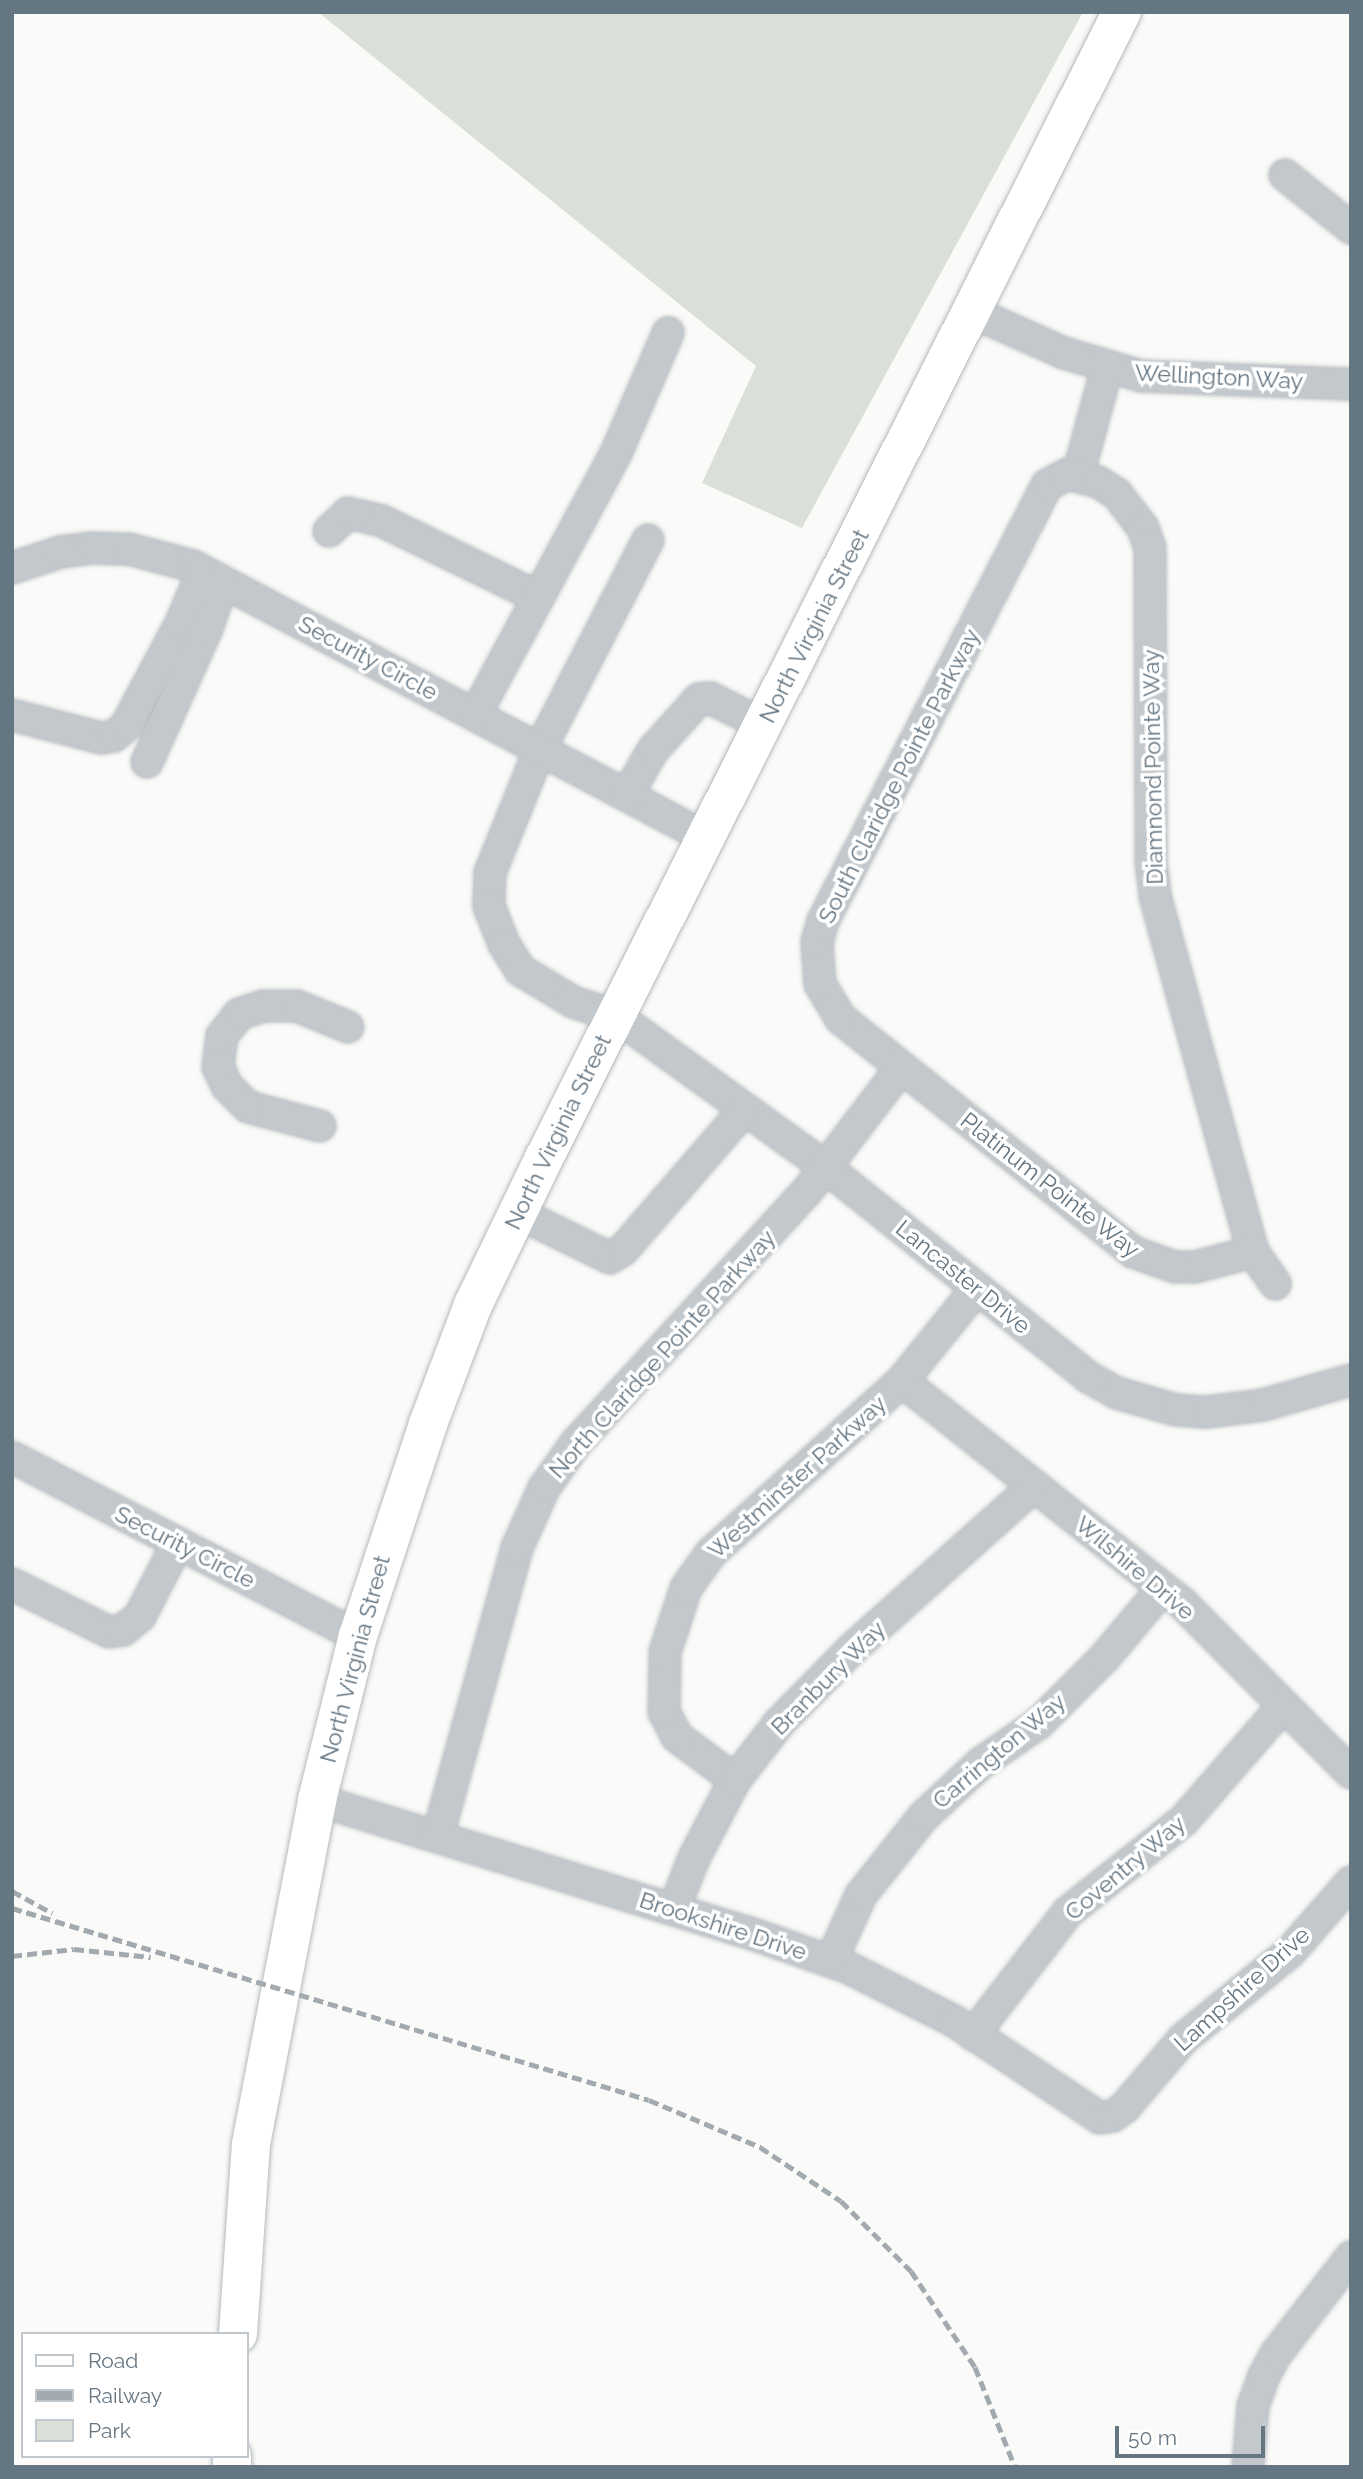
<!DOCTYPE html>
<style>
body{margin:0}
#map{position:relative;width:1363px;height:2479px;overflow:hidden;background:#fafaf8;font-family:Raleway,sans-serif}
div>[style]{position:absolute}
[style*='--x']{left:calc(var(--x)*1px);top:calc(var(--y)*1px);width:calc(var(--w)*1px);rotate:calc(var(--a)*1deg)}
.green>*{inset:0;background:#dadfd7}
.roads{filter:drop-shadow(0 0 2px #b5babe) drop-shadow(0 0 2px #b5babe)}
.minor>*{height:30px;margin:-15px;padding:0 15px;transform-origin:15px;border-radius:15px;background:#c3c8cc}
.major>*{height:38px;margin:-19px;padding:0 19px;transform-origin:19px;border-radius:19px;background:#fff}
.rail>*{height:5px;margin-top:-2.5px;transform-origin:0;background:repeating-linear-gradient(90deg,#a2aab0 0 10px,transparent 0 15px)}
span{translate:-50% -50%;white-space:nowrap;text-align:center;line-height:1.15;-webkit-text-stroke:7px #fff;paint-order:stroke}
.street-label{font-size:23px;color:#657683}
.frame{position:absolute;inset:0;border:14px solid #657683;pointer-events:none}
.legend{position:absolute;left:21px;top:2332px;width:228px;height:126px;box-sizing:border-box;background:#fff;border:2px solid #c1c8cd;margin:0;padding:9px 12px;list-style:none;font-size:21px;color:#657683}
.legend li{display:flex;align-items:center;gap:14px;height:35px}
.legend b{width:35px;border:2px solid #c1c8cd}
.scale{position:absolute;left:1115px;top:2426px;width:150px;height:32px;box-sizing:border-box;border:4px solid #657683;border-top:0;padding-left:9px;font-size:21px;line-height:24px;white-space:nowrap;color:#657683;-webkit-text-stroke:5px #fff;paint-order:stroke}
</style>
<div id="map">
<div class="green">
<div style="clip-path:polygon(318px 12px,1083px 12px,802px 528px,702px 483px,756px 366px)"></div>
</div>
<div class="roads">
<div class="minor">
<div style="--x:1285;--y:175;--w:85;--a:38.8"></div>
<div style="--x:972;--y:312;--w:101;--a:24"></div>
<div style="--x:1064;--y:353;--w:80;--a:16.6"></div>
<div style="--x:1141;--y:376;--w:210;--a:2.2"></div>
<div style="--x:1078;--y:475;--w:111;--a:-74.8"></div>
<div style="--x:329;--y:531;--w:26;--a:-43"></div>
<div style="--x:348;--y:513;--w:35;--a:13"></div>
<div style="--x:382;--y:521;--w:174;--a:26"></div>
<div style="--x:648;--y:540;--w:235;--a:117.3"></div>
<div style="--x:540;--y:749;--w:134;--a:112"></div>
<div style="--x:490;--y:873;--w:33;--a:92"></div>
<div style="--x:489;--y:906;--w:41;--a:68.5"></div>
<div style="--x:504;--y:944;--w:31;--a:58"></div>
<div style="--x:520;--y:970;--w:62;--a:31.1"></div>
<div style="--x:573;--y:1002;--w:45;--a:18"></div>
<div style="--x:616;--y:1016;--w:256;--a:35.8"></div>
<div style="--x:824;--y:1166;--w:338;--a:38.6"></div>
<div style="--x:1088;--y:1377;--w:33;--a:29"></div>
<div style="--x:1117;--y:1393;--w:61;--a:16.1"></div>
<div style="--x:1176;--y:1410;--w:31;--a:4"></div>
<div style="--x:1207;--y:1412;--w:56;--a:-7.1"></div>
<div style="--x:1263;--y:1405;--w:91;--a:-15.9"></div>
<div style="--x:12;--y:568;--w:51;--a:-18.4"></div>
<div style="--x:60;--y:552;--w:32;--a:-7"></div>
<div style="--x:92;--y:548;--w:37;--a:2"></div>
<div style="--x:129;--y:549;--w:66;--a:14.9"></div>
<div style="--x:193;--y:566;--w:582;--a:27.89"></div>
<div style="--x:12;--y:715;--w:92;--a:14.5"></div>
<div style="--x:101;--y:738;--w:13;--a:-9"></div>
<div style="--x:114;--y:736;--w:16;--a:-40"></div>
<div style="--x:126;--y:726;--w:117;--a:-61.9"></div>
<div style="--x:181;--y:623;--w:56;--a:-67.1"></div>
<div style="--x:475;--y:715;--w:300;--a:-61.7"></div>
<div style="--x:617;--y:451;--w:129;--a:-66.6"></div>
<div style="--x:147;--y:762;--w:144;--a:-65.8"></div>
<div style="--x:206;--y:631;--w:52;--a:-70.9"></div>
<div style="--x:627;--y:795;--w:52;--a:-60"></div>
<div style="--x:653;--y:750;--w:69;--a:-48"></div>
<div style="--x:699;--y:699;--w:11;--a:-5"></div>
<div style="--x:710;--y:698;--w:60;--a:26.6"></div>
<div style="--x:320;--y:1126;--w:74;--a:-165.2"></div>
<div style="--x:248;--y:1107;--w:30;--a:-135"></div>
<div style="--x:227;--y:1086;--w:21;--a:-115"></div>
<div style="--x:218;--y:1067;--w:31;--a:-83"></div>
<div style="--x:222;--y:1036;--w:28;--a:-52"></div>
<div style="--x:239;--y:1014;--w:25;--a:-18"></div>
<div style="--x:263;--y:1006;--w:34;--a:0"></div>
<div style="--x:297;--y:1006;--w:55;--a:22.4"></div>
<div style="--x:518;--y:1213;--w:102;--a:26.1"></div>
<div style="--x:610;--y:1258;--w:15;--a:-32"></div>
<div style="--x:623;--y:1250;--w:186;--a:-49.1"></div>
<div style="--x:1253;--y:1252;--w:60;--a:165.5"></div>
<div style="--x:1195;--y:1267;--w:20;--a:180"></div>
<div style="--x:1175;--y:1267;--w:45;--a:-160.3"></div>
<div style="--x:1133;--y:1252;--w:374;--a:-141.4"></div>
<div style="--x:841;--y:1019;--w:41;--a:-121"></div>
<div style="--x:820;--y:984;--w:42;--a:-94.1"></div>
<div style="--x:817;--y:942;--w:22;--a:-74"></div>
<div style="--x:823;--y:921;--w:490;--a:-62.8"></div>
<div style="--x:1047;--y:485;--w:24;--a:-28"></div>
<div style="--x:1068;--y:474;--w:31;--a:15"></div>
<div style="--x:1098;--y:482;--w:22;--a:32"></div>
<div style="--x:1117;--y:494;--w:43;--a:52.6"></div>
<div style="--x:1143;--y:528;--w:21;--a:71"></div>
<div style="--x:1150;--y:548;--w:314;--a:89.8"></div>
<div style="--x:1151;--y:862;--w:34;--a:83"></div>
<div style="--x:1155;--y:896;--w:369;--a:74.6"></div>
<div style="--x:1253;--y:1252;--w:39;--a:55"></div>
<div style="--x:902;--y:1381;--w:359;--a:38.4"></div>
<div style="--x:1183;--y:1604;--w:238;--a:45.2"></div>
<div style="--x:12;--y:1457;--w:390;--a:27.4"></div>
<div style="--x:12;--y:1584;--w:108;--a:26.3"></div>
<div style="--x:109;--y:1632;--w:14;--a:-8"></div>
<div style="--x:123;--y:1630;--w:22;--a:-39"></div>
<div style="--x:140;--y:1616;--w:82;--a:-62.5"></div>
<div style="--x:735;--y:1780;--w:72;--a:-143.4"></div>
<div style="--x:677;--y:1737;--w:28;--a:-117"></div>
<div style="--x:664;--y:1712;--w:60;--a:-89"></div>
<div style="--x:665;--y:1652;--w:67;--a:-71.8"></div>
<div style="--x:686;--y:1588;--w:43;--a:-54.5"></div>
<div style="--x:711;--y:1553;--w:257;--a:-42"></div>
<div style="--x:902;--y:1381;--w:119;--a:-51.1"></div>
<div style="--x:317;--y:1800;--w:450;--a:17.1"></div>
<div style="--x:747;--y:1932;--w:108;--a:19.4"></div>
<div style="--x:849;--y:1968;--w:118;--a:26.8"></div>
<div style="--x:954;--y:2021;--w:175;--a:33.6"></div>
<div style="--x:1100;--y:2118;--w:13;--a:-9"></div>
<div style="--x:1113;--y:2116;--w:15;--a:-37"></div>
<div style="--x:1125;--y:2107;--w:89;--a:-49.5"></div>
<div style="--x:1183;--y:2039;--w:138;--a:-39.1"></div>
<div style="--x:1290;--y:1952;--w:93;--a:-48.9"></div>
<div style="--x:438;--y:1835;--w:298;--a:-74.6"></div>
<div style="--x:517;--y:1548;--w:66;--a:-65.8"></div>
<div style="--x:544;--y:1488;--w:55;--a:-54.6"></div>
<div style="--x:576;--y:1443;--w:343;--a:-47.5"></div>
<div style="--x:808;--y:1190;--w:153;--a:-52.7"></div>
<div style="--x:674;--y:1909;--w:55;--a:-68.6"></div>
<div style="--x:694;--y:1858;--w:88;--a:-62.3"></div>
<div style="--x:735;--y:1780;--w:72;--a:-52.3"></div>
<div style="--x:779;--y:1723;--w:105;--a:-45.4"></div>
<div style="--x:853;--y:1648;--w:243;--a:-41.8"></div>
<div style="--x:831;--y:1961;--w:72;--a:-65.6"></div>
<div style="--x:861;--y:1895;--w:100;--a:-51.5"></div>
<div style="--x:923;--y:1817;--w:79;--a:-43"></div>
<div style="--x:981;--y:1763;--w:70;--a:-34.6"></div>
<div style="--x:1039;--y:1723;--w:93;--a:-45"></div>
<div style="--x:1105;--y:1657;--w:90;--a:-50"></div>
<div style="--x:973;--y:2035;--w:155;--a:-52.3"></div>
<div style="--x:1068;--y:1912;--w:148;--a:-38.4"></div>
<div style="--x:1184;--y:1820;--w:151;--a:-49"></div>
<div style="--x:1248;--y:2467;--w:61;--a:-85.3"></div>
<div style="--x:1253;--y:2406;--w:30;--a:-70"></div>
<div style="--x:1263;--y:2378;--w:27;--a:-62"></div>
<div style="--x:1276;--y:2354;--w:123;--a:-52.3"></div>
</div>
<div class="major">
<div style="--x:238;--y:2334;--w:190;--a:-86.1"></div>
<div style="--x:251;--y:2144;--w:350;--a:-79.1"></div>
<div style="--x:317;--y:1800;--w:169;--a:-76"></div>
<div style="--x:358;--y:1636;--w:223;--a:-71.7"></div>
<div style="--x:428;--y:1424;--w:127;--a:-69.3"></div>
<div style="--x:473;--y:1305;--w:163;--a:-64.2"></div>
<div style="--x:544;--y:1158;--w:1284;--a:-63.24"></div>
<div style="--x:232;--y:2467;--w:11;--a:-90"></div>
</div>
</div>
<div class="rail">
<div style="--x:12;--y:1891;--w:46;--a:28.8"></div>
<div style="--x:12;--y:1908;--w:665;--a:16.77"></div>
<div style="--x:649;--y:2100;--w:121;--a:22.9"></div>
<div style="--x:760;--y:2147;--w:97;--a:33.7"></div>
<div style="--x:841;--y:2201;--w:99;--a:45"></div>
<div style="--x:911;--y:2271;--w:115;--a:56.3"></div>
<div style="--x:975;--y:2367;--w:108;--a:68.2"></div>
<div style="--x:12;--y:1956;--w:62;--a:-6.4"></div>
<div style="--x:74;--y:1949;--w:77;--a:5.9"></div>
</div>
<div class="street-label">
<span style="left:1219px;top:377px;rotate:3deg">Wellington Way</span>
<span style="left:814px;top:626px;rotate:-63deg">North Virginia Street</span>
<span style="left:368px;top:658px;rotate:28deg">Security Circle</span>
<span style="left:1153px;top:767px;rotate:-91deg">Diamnond Pointe Way</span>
<span style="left:899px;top:776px;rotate:-63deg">South Claridge Pointe Parkway</span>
<span style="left:558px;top:1132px;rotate:-64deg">North Virginia Street</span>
<span style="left:1050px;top:1185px;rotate:38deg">Platinum Pointe Way</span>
<span style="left:963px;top:1277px;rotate:39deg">Lancaster Drive</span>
<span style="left:662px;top:1354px;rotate:-48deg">North Claridge Pointe Parkway</span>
<span style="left:797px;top:1477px;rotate:-42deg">Westminster Parkway</span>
<span style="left:185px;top:1547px;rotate:27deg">Security Circle</span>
<span style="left:1135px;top:1568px;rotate:40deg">Wilshire Drive</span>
<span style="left:355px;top:1659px;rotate:-75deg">North Virginia Street</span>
<span style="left:828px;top:1678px;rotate:-45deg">Branbury Way</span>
<span style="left:999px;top:1751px;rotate:-40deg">Carrington Way</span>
<span style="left:1125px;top:1868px;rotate:-40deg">Coventry Way</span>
<span style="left:723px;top:1926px;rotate:18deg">Brookshire Drive</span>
<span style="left:1242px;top:1989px;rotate:-42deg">Lampshire Drive</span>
</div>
<div class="frame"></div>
<ul class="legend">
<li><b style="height:9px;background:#fff"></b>Road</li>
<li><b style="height:9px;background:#a2aab0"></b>Railway</li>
<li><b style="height:19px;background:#dadfd7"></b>Park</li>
</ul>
<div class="scale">50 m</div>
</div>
